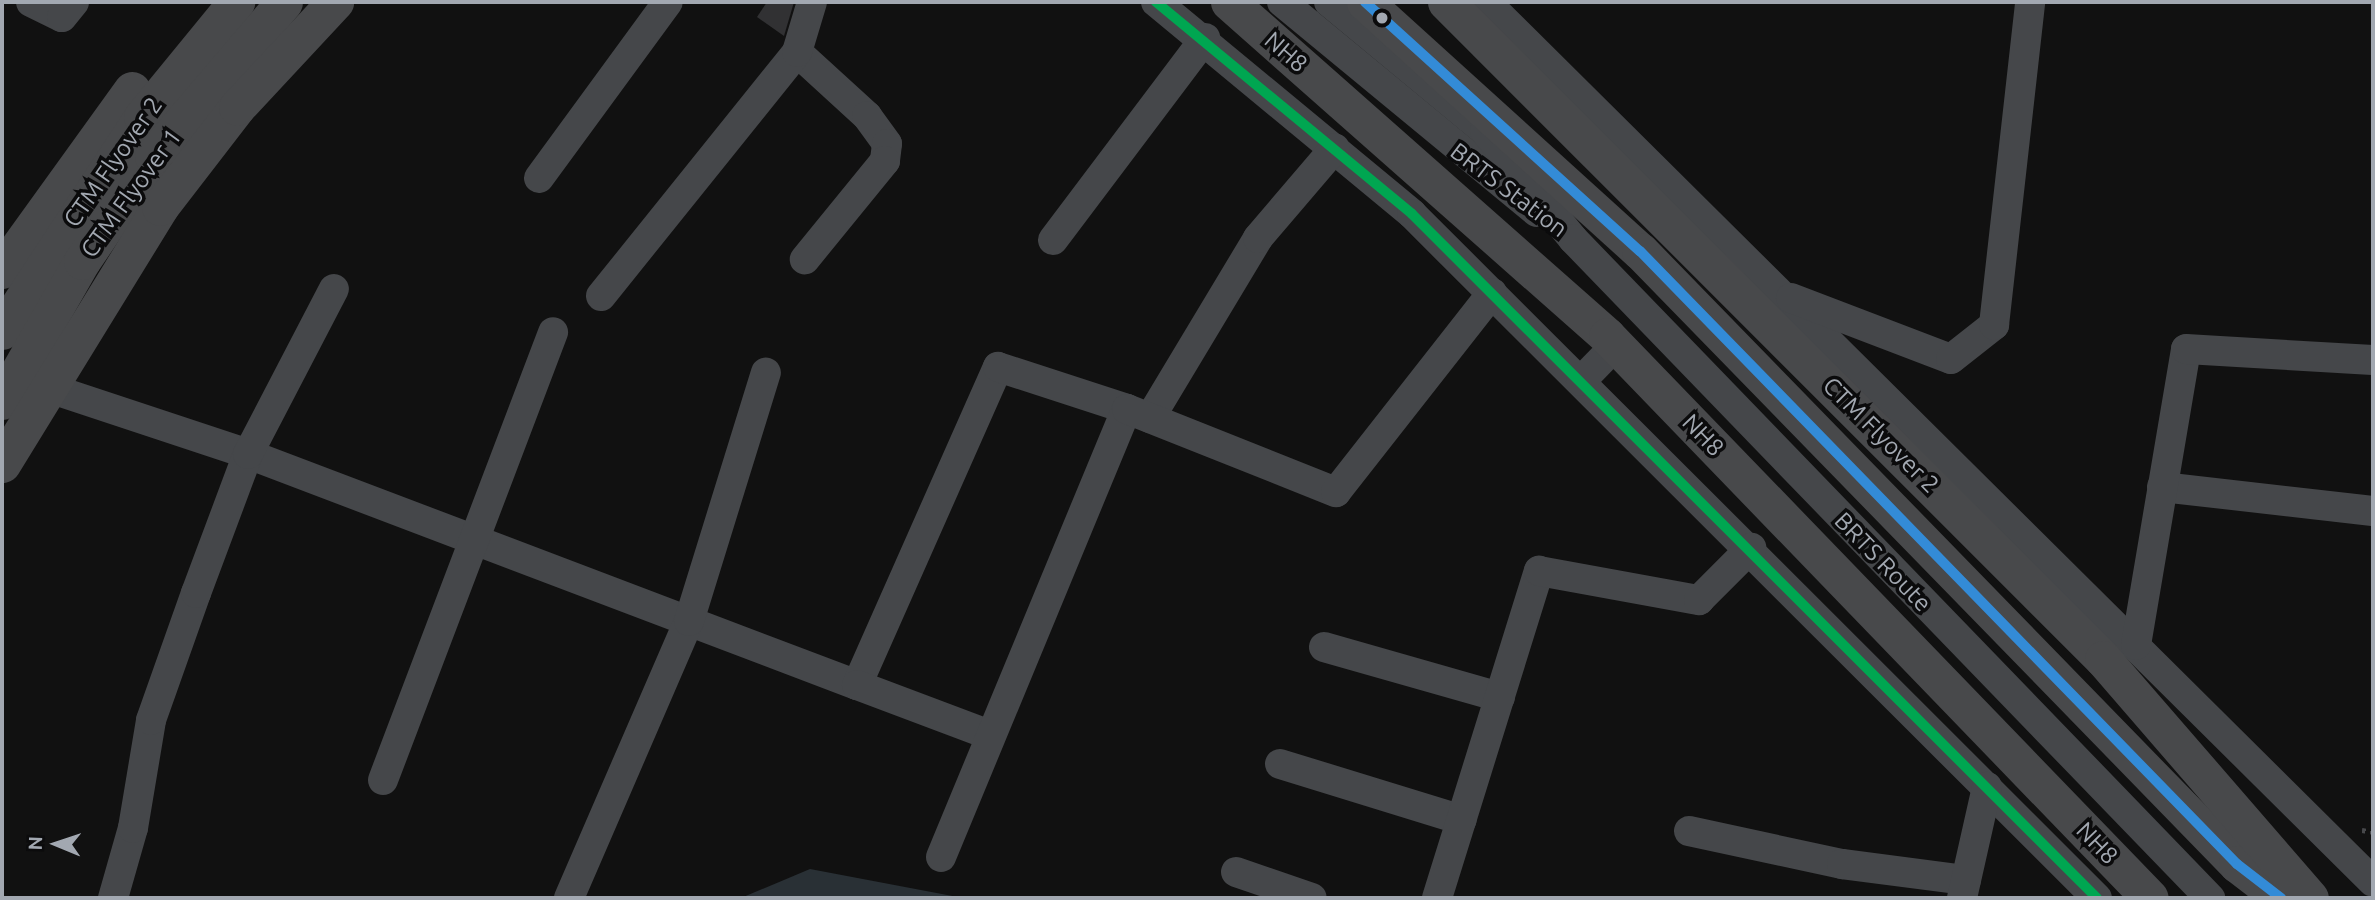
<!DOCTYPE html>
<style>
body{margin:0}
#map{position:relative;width:2375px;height:900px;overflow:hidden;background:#111;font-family:Ubuntu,sans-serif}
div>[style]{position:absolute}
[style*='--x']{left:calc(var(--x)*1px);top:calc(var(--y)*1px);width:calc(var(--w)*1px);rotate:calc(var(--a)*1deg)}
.water>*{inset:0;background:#293035}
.building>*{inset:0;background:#313133}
.path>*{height:4.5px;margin-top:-2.25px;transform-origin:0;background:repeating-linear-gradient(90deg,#47484b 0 3.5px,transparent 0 8.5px)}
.minor>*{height:30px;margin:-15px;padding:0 15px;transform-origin:15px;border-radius:15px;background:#45474a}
.major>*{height:37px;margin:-18.5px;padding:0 18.5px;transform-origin:18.5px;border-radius:18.5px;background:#48494b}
.bus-1>*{height:10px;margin:-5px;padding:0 5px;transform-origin:5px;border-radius:5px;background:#00a651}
.bus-2>*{height:10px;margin:-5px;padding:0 5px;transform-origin:5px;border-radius:5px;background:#338bd7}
.dots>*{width:19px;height:19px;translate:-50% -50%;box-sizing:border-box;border:4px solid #0b0b0c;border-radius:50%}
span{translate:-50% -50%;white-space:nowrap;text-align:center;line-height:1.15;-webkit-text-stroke:7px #0b0b0c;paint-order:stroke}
.street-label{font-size:24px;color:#a2a8b1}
.frame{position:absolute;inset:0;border:4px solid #a2a8b1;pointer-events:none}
.north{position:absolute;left:21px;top:809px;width:70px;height:70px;-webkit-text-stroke:5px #0b0b0c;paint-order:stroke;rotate:272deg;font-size:19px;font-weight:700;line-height:28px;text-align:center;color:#a2a8b1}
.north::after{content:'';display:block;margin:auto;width:24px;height:32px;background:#a2a8b1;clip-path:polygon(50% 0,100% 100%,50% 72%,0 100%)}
</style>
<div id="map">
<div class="water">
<div style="clip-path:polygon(810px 869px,963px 898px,741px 898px)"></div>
</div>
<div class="building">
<div style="clip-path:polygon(767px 2px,794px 2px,784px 36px,757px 17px)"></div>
</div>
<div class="path">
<div style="--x:2362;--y:830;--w:11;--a:10"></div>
</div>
<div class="minor">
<div style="--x:31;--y:2;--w:34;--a:26"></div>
<div style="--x:62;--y:17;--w:19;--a:-51"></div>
<div style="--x:1156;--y:2;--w:332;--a:39.6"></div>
<div style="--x:1412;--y:214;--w:968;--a:44.96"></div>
<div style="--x:1282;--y:2;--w:330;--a:39.5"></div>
<div style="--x:1329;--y:2;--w:202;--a:39.6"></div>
<div style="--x:1485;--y:131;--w:139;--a:50.8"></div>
<div style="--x:1573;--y:239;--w:917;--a:45.97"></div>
<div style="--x:1486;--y:2;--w:1249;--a:44.77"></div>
<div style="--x:797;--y:52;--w:95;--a:42.4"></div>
<div style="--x:867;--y:116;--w:34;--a:54"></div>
<div style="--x:887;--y:144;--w:17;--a:97"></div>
<div style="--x:885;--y:161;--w:127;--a:129.2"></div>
<div style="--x:539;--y:178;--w:218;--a:-53.8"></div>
<div style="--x:1053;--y:240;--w:253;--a:-53"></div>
<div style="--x:601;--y:296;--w:313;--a:-51.2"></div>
<div style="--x:797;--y:52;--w:52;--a:-73.3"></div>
<div style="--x:1791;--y:298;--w:171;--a:20.9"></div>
<div style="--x:1951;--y:359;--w:55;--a:-38.3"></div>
<div style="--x:1994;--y:325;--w:325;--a:-83.6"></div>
<div style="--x:1581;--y:381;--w:50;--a:-45.8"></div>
<div style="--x:49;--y:388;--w:210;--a:18.3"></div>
<div style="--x:248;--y:454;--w:651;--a:20.77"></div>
<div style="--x:857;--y:685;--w:348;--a:-66.1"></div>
<div style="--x:998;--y:367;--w:136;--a:18"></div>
<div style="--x:1150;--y:418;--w:210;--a:-59"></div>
<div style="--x:1258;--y:238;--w:118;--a:-49.5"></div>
<div style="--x:2162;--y:487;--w:212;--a:6.5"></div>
<div style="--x:2136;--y:645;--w:300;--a:-80.4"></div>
<div style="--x:2186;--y:349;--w:187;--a:3.4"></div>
<div style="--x:1324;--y:647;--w:183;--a:15.9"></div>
<div style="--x:857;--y:685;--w:142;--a:20.6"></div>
<div style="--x:1280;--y:764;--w:190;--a:17.1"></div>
<div style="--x:383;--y:780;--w:479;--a:-69.2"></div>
<div style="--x:1689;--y:831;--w:157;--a:12.2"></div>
<div style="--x:1842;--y:864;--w:125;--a:7.4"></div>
<div style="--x:941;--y:857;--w:485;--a:-67.5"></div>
<div style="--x:1127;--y:409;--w:225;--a:21.7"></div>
<div style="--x:1336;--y:492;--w:253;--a:-51.9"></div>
<div style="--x:1236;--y:872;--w:80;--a:18.9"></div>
<div style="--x:113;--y:898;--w:73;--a:-74.1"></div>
<div style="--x:133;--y:828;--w:109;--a:-80.5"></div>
<div style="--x:151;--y:720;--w:135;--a:-70.5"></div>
<div style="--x:196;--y:593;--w:148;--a:-69.5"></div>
<div style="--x:248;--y:454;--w:186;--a:-62.5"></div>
<div style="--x:569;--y:898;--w:302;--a:-66.6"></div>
<div style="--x:689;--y:621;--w:260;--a:-72.8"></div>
<div style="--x:1437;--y:898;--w:343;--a:-72.7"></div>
<div style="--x:1539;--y:571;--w:163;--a:10.3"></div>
<div style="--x:1699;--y:600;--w:74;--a:-45"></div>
<div style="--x:1962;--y:898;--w:114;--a:-77.3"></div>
</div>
<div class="major">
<div style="--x:1229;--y:2;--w:504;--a:41.46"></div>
<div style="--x:1607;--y:336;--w:781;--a:45.99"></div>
<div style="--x:1365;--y:2;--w:371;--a:42.2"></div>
<div style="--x:1640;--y:251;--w:856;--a:45.76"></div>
<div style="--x:2237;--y:864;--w:56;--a:37.7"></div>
<div style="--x:1446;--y:2;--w:929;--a:45"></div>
<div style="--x:2103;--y:659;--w:316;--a:49.1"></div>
<div style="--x:2;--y:270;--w:222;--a:-54.2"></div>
<div style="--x:2;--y:331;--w:256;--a:-56.8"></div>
<div style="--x:142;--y:117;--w:149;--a:-50.7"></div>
<div style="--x:2;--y:401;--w:161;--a:-60.3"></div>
<div style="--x:82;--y:261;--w:127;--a:-55.9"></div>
<div style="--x:153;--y:156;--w:202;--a:-49.6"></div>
<div style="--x:2;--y:464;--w:302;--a:-58.4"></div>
<div style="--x:160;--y:207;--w:126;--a:-52.4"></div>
<div style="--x:237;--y:107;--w:144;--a:-47"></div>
</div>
<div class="bus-1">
<div style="--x:1156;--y:2;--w:332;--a:39.6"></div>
<div style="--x:1412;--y:214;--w:968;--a:44.96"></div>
</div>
<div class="bus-2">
<div style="--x:1365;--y:2;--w:371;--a:42.2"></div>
<div style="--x:1640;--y:251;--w:856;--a:45.76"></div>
<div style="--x:2237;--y:864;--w:56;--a:37.7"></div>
</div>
<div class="dots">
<div style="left:1382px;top:18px;background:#a2a8b1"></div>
</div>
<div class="street-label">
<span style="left:1286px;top:52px;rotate:41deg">NH8</span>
<span style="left:113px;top:162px;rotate:-55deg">CTM Flyover 2</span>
<span style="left:1509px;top:190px;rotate:37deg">BRTS Station</span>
<span style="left:131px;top:193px;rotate:-54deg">CTM Flyover 1</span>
<span style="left:1703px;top:435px;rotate:46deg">NH8</span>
<span style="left:1881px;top:435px;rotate:45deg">CTM Flyover 2</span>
<span style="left:1883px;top:562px;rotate:46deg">BRTS Route</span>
<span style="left:2097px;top:843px;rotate:46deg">NH8</span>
</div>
<div class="frame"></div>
<div class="north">N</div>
</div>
